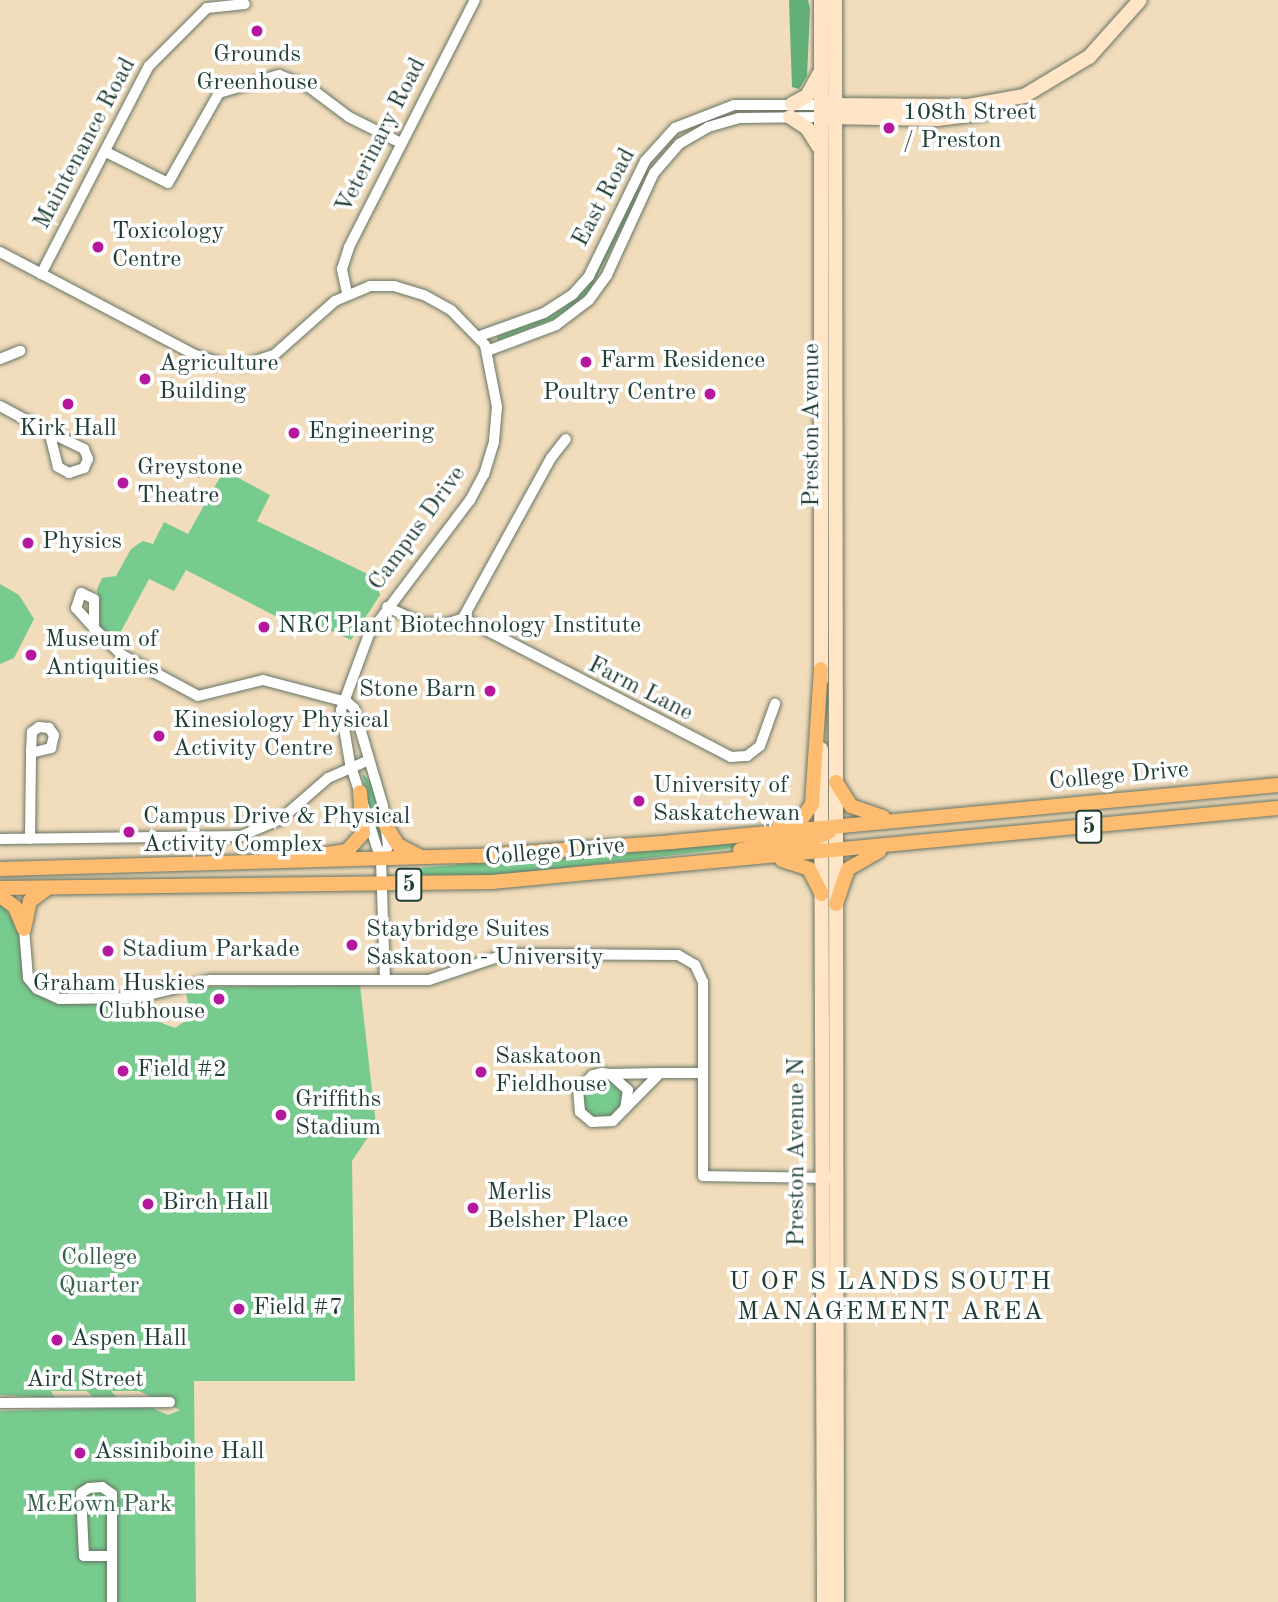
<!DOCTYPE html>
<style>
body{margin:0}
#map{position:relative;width:1278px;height:1602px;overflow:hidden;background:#f1dcbc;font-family:"Old Standard TT",serif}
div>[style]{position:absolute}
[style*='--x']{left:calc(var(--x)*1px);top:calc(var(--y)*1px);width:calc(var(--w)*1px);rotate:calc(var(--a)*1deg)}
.green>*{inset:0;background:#78cb8e}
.round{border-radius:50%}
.forest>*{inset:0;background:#62af79}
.roads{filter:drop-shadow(0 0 2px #687564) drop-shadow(0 0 2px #687564)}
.street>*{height:10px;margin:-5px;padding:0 5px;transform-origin:5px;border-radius:5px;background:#fff}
.secondary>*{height:14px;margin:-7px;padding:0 7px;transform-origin:7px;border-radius:7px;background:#ffe4c6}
.primary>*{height:14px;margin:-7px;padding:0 7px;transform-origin:7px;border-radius:7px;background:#febc70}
.dots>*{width:19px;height:19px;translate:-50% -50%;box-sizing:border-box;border:4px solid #fff;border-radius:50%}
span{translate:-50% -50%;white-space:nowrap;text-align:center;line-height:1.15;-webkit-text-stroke:7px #fff;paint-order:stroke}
.shield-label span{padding:2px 5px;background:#fff;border:2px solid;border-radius:5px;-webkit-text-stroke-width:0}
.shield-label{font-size:23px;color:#1f3d34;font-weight:700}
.poi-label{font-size:24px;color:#1f3d34}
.left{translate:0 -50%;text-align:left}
.right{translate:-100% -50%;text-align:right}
.street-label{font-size:24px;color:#1f3d34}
.park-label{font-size:24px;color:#35604a}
.neighbourhood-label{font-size:26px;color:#1f3d34;letter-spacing:2px}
</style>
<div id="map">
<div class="green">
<div style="clip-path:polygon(640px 182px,635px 203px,588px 293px,559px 317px,497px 341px,497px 336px,551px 315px,582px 292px)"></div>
<div style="clip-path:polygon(224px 470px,270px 495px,257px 521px,374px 577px,380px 595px,351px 640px,302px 617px,285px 621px,186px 570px,174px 591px,149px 579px,118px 637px,98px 627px,97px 589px,102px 578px,116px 576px,131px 549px,143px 541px,153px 544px,164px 522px,188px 534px)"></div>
<div style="clip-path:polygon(0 584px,19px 595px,34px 619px,14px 658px,0 664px)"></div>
<div style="clip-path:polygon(362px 773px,372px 783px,379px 809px,383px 848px,377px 845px)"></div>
<div style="clip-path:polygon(784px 836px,803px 840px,504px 875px,395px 875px,406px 869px)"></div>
<div style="clip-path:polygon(0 900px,18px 928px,24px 979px,34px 992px,54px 1003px,149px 1004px,154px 1020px,175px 1028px,185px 1021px,189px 1010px,186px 991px,202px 987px,360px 985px,376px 1125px,352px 1161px,355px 1381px,194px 1381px,196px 1602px,0 1602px,0 1411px,150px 1407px,168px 1415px,180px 1410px,139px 1391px,111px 1391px,117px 1398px,94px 1398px,87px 1391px,51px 1391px,55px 1398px,0 1395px)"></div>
<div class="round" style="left:582px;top:1077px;width:42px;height:42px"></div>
</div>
<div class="forest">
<div style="clip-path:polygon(789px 0,808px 0,810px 9px,807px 76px,799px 89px,792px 87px)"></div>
</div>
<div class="roads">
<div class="street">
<div style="--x:106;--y:152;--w:69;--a:26.6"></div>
<div style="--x:168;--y:183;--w:103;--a:-60.5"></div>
<div style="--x:219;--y:93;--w:63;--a:-16.7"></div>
<div style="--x:279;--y:75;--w:32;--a:22"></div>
<div style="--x:309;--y:87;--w:50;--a:36.9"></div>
<div style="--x:349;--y:117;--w:58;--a:26.6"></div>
<div style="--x:0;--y:252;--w:221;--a:27.8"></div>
<div style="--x:195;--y:355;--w:30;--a:17"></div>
<div style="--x:224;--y:364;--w:22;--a:0"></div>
<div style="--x:246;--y:364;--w:29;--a:-18"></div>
<div style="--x:274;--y:355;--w:81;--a:-41.5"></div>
<div style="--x:335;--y:301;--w:38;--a:-23"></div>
<div style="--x:370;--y:286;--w:24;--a:0"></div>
<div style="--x:394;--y:286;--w:31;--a:17"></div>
<div style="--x:424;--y:295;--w:31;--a:29"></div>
<div style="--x:451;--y:310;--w:49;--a:45.8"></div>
<div style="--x:485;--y:345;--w:63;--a:79"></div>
<div style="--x:497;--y:407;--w:35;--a:95"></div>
<div style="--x:494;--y:442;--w:34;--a:107"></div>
<div style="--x:484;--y:474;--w:30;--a:118"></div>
<div style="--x:470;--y:500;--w:168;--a:127"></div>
<div style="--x:369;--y:634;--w:81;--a:110.2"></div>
<div style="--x:341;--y:710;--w:54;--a:80.4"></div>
<div style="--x:350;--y:763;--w:102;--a:72.3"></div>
<div style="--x:381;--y:860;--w:120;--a:88.1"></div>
<div style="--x:41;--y:274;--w:234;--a:-62.6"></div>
<div style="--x:149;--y:66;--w:82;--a:-45"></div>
<div style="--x:207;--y:8;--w:38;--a:-6"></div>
<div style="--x:347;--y:293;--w:25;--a:-102"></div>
<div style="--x:342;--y:269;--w:23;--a:-72"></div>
<div style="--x:349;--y:247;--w:277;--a:-63"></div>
<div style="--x:480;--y:336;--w:68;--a:-19.8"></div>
<div style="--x:544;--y:313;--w:35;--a:-33"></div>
<div style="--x:573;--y:294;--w:24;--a:-48"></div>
<div style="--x:589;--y:276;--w:128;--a:-64"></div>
<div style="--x:645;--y:161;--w:45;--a:-47.7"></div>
<div style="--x:675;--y:128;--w:63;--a:-21.3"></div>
<div style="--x:734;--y:105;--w:86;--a:0"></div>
<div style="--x:487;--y:351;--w:74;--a:-20.6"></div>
<div style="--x:556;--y:325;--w:41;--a:-37.1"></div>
<div style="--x:589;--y:300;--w:31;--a:-54"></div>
<div style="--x:607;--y:275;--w:112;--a:-65.3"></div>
<div style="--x:654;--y:173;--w:38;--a:-49"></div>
<div style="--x:679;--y:144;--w:34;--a:-30"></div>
<div style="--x:708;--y:127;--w:32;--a:-16"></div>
<div style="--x:739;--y:118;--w:82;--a:-0.7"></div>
<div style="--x:0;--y:359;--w:22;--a:-22"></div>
<div style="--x:0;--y:406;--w:55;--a:28"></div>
<div style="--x:49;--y:432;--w:39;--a:26"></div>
<div style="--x:84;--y:449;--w:11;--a:68"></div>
<div style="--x:88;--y:459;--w:10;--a:114"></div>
<div style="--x:84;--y:468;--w:16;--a:162"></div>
<div style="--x:69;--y:473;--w:13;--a:-151"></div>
<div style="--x:58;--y:467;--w:36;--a:-104"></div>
<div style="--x:387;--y:607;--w:38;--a:25"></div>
<div style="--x:422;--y:623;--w:24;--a:2"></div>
<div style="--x:446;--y:624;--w:18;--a:-19"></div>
<div style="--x:463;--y:618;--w:183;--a:-61.2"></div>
<div style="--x:551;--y:458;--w:24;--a:-52"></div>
<div style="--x:463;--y:618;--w:302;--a:27.4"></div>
<div style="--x:731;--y:757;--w:16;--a:-4"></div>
<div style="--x:747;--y:756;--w:16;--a:-38"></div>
<div style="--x:760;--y:746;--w:45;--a:-70.3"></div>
<div style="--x:94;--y:628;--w:29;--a:-90"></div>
<div style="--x:94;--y:599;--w:14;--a:-155"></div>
<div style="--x:81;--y:593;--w:16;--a:108"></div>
<div style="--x:76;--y:608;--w:27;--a:48"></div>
<div style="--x:94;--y:628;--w:39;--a:44"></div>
<div style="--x:122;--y:655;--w:86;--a:28.3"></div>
<div style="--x:198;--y:696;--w:67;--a:-13.8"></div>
<div style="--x:263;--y:680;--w:87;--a:14.7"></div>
<div style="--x:347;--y:702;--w:9;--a:41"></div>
<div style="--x:354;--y:708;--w:102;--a:73.5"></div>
<div style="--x:383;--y:806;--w:40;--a:82.9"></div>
<div style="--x:388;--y:846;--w:15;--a:113"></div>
<div style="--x:0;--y:839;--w:241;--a:-0.7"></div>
<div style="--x:241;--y:836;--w:43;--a:-23"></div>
<div style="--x:281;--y:819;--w:62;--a:-41.1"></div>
<div style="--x:328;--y:778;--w:43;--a:-23.6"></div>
<div style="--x:30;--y:839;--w:86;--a:-89.3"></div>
<div style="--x:31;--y:753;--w:21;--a:-14"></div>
<div style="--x:51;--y:748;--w:13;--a:-77"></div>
<div style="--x:54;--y:735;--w:9;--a:-126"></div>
<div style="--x:49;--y:728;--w:10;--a:-174"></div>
<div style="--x:39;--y:727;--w:9;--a:144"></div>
<div style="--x:32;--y:732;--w:21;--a:93"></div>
<div style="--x:24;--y:929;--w:49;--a:85.3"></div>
<div style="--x:28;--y:978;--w:14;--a:51"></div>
<div style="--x:37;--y:989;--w:24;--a:24"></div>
<div style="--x:59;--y:999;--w:77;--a:-0.7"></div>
<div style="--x:136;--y:998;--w:76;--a:-13.7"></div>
<div style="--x:210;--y:980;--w:219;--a:0"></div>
<div style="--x:429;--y:980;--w:82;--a:-18.4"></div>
<div style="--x:507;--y:954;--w:171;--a:0.3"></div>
<div style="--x:678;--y:955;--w:20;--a:30"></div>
<div style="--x:695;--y:965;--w:19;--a:65"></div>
<div style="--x:703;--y:982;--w:194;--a:90"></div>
<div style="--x:703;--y:1176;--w:125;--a:0.9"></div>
<div style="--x:660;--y:1073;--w:67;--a:134.4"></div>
<div style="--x:613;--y:1121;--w:21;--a:177"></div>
<div style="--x:592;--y:1122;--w:16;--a:-140"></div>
<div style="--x:580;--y:1112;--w:22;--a:-95"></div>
<div style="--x:578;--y:1090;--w:21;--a:-45"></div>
<div style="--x:593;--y:1075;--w:9;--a:-13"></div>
<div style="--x:602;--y:1073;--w:8;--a:7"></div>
<div style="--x:610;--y:1074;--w:50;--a:-1.1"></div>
<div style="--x:660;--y:1073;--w:42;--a:0"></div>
<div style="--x:610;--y:1074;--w:24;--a:42"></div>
<div style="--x:628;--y:1090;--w:19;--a:99"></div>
<div style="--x:0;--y:1403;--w:170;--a:-0.3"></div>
<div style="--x:112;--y:1602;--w:108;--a:-90"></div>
<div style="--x:112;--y:1494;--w:12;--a:-145"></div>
<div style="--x:102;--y:1487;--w:13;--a:176"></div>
<div style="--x:89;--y:1488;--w:9;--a:148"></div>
<div style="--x:81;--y:1493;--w:63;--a:87.3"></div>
<div style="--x:84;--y:1556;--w:28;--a:0"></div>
</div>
<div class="secondary">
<div style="--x:821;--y:0;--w:680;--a:90"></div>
<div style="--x:835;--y:0;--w:1602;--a:89.93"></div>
<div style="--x:792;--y:104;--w:17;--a:-28"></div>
<div style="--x:807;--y:96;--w:25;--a:-61"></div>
<div style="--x:826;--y:105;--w:142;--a:0.4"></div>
<div style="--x:968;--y:106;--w:57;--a:-10.1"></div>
<div style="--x:1024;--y:96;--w:76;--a:-31"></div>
<div style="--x:1089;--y:57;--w:76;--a:-48.2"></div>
<div style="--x:790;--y:117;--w:20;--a:33"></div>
<div style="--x:807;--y:128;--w:22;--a:58"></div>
<div style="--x:828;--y:117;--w:109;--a:1.1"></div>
<div style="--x:937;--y:119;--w:48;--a:-7.1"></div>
<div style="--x:821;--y:749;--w:853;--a:89.8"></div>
</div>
<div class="primary">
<div style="--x:836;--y:782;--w:28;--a:58"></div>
<div style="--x:851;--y:806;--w:34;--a:19"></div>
<div style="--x:386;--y:826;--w:22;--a:58"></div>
<div style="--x:398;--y:845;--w:24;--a:28"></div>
<div style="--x:779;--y:826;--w:26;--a:-21"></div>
<div style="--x:803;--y:817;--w:16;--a:-55"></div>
<div style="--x:812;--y:804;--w:135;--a:-86.2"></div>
<div style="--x:740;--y:850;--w:72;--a:-8"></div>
<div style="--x:811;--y:840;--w:20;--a:-24"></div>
<div style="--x:327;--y:854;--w:20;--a:-9"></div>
<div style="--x:347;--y:851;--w:24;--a:-48"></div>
<div style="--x:363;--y:833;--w:41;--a:-94.2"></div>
<div style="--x:782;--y:860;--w:28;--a:18"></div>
<div style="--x:809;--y:869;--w:28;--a:63"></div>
<div style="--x:0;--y:869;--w:479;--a:-1.6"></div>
<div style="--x:479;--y:856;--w:194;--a:-4.1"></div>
<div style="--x:672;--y:842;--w:609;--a:-5.37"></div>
<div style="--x:0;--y:888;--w:492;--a:-0.7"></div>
<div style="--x:492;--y:882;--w:789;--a:-5.38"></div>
<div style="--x:0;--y:896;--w:19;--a:36"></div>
<div style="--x:15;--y:907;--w:22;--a:68"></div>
<div style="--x:836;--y:904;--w:37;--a:-71"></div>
<div style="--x:848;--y:869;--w:36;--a:-30"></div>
<div style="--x:24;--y:929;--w:29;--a:-78"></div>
<div style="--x:30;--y:901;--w:22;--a:-36"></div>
</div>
</div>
<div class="dots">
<div style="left:257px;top:31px;background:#b5179e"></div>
<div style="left:889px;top:128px;background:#b5179e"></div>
<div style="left:98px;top:247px;background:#b5179e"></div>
<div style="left:586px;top:362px;background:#b5179e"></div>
<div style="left:145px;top:379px;background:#b5179e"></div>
<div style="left:710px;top:394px;background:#b5179e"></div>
<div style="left:68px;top:404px;background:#b5179e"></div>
<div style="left:294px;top:433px;background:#b5179e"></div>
<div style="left:123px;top:483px;background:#b5179e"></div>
<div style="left:28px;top:543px;background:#b5179e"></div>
<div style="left:264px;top:627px;background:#b5179e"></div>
<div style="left:31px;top:655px;background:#b5179e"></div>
<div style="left:490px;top:691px;background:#b5179e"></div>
<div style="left:159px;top:736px;background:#b5179e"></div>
<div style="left:639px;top:801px;background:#b5179e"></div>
<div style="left:129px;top:832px;background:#b5179e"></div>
<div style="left:352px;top:945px;background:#b5179e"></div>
<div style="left:108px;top:951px;background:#b5179e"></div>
<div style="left:219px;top:999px;background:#b5179e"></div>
<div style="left:123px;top:1071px;background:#b5179e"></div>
<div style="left:481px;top:1072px;background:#b5179e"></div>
<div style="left:281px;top:1115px;background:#b5179e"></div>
<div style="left:148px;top:1204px;background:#b5179e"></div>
<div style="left:473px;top:1208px;background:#b5179e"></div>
<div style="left:239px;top:1309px;background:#b5179e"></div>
<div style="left:57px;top:1340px;background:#b5179e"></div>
<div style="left:80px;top:1453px;background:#b5179e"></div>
</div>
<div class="shield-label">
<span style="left:1089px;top:827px">5</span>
<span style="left:409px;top:885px">5</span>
</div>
<div class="poi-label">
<span style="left:257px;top:70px">Grounds<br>Greenhouse</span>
<span class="left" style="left:903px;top:128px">108th Street<br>/ Preston</span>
<span class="left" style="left:112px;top:247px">Toxicology<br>Centre</span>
<span class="left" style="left:600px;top:362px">Farm Residence</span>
<span class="left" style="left:159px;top:379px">Agriculture<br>Building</span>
<span class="right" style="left:696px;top:394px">Poultry Centre</span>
<span style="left:68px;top:430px">Kirk Hall</span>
<span class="left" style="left:308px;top:433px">Engineering</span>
<span class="left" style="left:137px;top:483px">Greystone<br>Theatre</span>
<span class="left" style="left:42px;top:543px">Physics</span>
<span class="left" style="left:278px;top:627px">NRC Plant Biotechnology Institute</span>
<span class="left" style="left:45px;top:655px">Museum of<br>Antiquities</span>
<span class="right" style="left:476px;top:691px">Stone Barn</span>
<span class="left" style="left:173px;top:736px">Kinesiology Physical<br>Activity Centre</span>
<span class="left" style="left:653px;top:801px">University of<br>Saskatchewan</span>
<span class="left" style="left:143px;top:832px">Campus Drive &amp; Physical<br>Activity Complex</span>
<span class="left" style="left:366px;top:945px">Staybridge Suites<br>Saskatoon - University</span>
<span class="left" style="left:122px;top:951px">Stadium Parkade</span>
<span class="right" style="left:205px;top:999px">Graham Huskies<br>Clubhouse</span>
<span class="left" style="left:495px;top:1072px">Saskatoon<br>Fieldhouse</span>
<span class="left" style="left:137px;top:1071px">Field #2</span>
<span class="left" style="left:295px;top:1115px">Griffiths<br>Stadium</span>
<span class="left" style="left:487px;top:1208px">Merlis<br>Belsher Place</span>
<span class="left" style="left:162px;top:1204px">Birch Hall</span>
<span class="left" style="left:253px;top:1309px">Field #7</span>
<span class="left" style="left:71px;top:1340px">Aspen Hall</span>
<span class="left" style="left:94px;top:1453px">Assiniboine Hall</span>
</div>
<div class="street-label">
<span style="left:382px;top:136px;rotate:-63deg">Veterinary Road</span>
<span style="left:86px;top:144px;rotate:-62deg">Maintenance Road</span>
<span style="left:605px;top:198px;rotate:-62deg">East Road</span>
<span style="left:813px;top:425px;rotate:-90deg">Preston Avenue</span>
<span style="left:418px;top:529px;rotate:-54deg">Campus Drive</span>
<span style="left:640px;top:690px;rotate:27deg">Farm Lane</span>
<span style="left:1119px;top:777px;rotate:-5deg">College Drive</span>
<span style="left:555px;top:853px;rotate:-5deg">College Drive</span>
<span style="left:798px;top:1152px;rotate:-90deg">Preston Avenue N</span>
<span style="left:85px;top:1381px">Aird Street</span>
</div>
<div class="park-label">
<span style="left:99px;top:1273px">College<br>Quarter</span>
<span style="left:99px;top:1506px">McEown Park</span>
</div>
<div class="neighbourhood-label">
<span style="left:891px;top:1298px">U OF S LANDS SOUTH<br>MANAGEMENT AREA</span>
</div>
</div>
